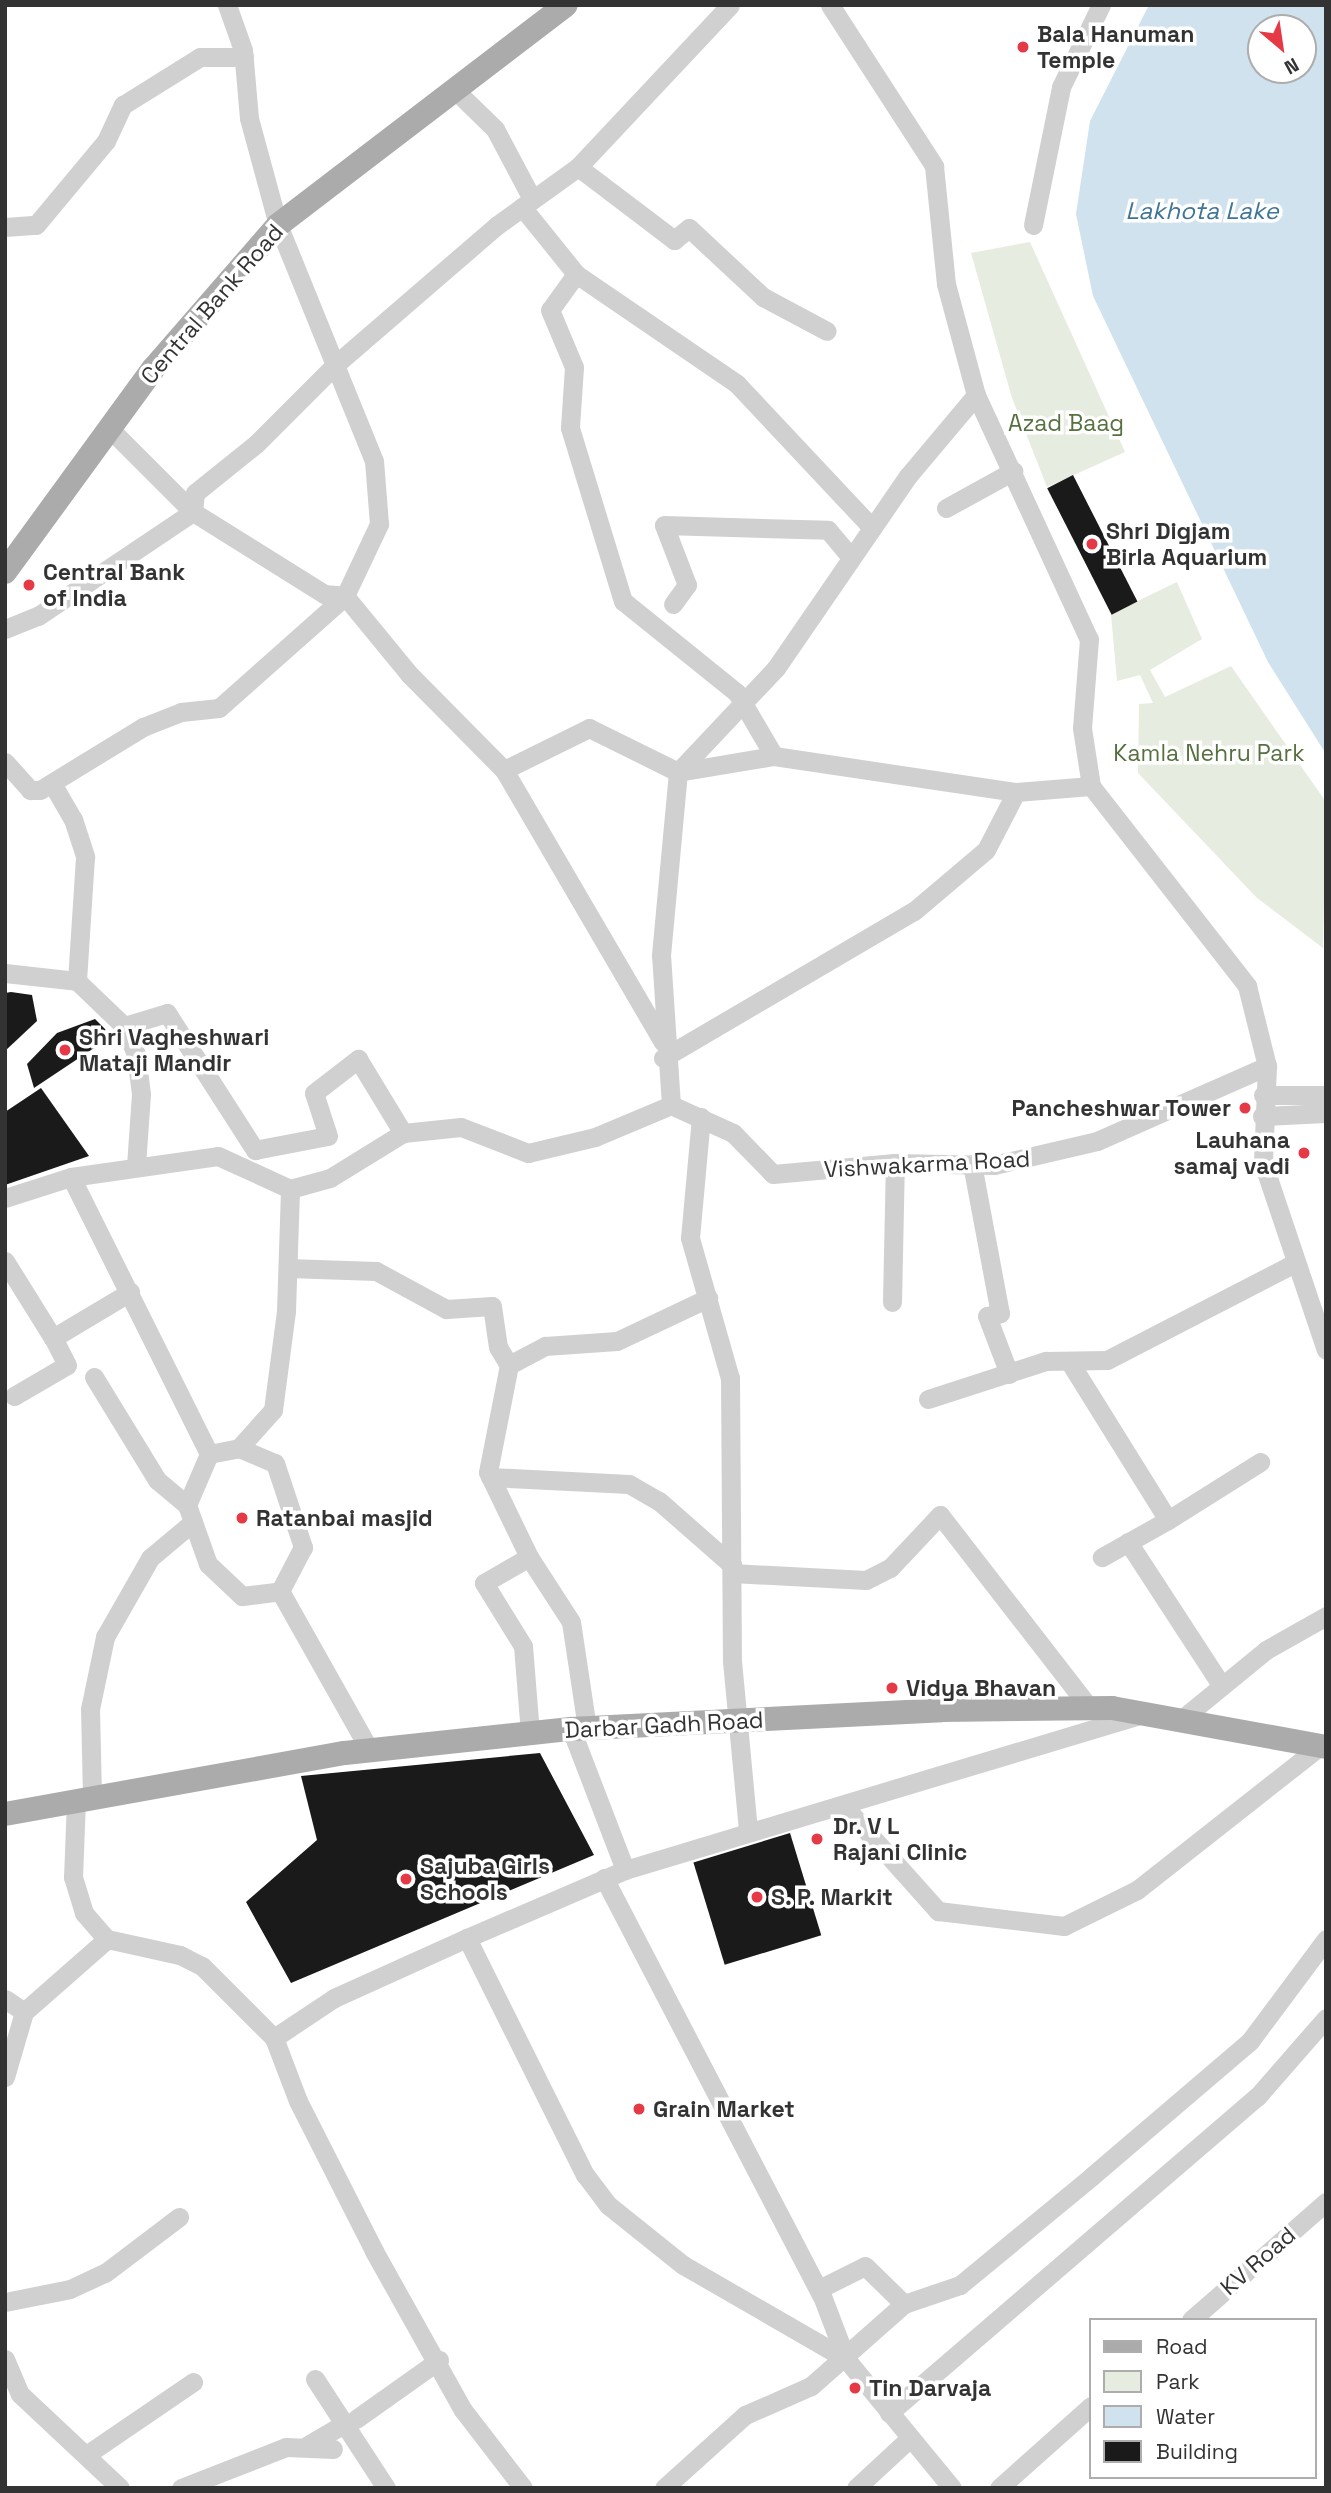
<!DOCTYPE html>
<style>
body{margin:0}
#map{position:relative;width:1331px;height:2493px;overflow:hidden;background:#fff;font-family:"Space Grotesk",sans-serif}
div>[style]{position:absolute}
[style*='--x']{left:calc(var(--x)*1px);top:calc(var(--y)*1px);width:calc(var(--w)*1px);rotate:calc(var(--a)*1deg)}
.green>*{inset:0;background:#e6ecdf}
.water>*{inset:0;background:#cfe2ee}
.building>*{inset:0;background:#1a1a1a;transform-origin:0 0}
.minor>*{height:19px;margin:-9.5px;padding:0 9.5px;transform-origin:9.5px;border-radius:9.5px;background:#d0d0d0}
.major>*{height:24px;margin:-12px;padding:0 12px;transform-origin:12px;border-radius:12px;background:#ababab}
.dots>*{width:19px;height:19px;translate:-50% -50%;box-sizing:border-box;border:4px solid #fff;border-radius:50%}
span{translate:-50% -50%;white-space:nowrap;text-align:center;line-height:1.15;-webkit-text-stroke:7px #fff;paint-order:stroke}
.poi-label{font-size:23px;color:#333;font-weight:700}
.left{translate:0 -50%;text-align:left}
.right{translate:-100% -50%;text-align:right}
.street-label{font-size:23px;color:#333}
.park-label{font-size:23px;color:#56703f}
.water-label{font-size:24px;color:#3f7597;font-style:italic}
.frame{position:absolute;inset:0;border:7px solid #333;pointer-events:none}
.legend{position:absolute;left:1089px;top:2318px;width:228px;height:161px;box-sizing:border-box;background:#fff;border:2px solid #adadad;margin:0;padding:9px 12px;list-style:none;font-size:21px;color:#333}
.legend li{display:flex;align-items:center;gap:14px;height:35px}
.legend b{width:35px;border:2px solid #adadad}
.north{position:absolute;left:1247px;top:14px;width:70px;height:70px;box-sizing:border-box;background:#fff;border:2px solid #adadad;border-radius:50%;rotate:151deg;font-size:19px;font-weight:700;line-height:28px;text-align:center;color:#333}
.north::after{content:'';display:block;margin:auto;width:24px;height:32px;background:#e63946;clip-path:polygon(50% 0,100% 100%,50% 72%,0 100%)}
</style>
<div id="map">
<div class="green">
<div style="clip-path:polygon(1030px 242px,1125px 452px,1047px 487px,1012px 398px,971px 253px)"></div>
<div style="clip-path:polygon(1177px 582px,1202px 639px,1150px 670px,1165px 697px,1231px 666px,1326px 802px,1323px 948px,1257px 898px,1138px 773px,1139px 704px,1153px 703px,1140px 675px,1117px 681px,1111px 614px)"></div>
</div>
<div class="water">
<div style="clip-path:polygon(evenodd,1149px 5px,1326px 5px,1326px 754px,1268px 662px,1093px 296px,1076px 214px,1090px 121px,1149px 5px,1261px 28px,1303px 28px,1303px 70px,1261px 70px,1261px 28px)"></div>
</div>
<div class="building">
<div style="left:1073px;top:475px;width:142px;height:29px;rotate:63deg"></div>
<div style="clip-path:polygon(11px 992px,32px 995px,37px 1021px,5px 1051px,5px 993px)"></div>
<div style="clip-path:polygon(95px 1019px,112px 1036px,34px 1088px,27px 1064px,57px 1033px)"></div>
<div style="clip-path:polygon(41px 1088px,89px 1156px,5px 1185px,5px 1112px)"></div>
<div style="clip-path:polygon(540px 1753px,594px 1855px,291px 1983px,246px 1902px,317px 1840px,301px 1776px)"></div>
<div style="left:790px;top:1833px;width:107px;height:101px;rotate:73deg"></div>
</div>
<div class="minor">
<div style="--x:830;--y:5;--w:192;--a:57.1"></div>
<div style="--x:934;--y:166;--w:119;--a:84.2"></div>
<div style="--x:946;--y:284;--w:115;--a:74.9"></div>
<div style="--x:976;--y:395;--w:269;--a:65.2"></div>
<div style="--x:1089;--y:639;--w:89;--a:94.5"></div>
<div style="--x:1082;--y:728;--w:59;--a:81.2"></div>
<div style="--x:1091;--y:786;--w:254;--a:52"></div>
<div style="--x:1247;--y:986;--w:82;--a:76"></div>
<div style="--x:1267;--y:1066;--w:97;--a:92.4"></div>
<div style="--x:1263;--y:1163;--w:197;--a:71.4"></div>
<div style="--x:455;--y:90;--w:56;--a:44.3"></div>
<div style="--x:495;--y:129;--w:79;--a:62.1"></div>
<div style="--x:578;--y:167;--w:121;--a:37.2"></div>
<div style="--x:674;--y:240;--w:19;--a:-39"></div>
<div style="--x:689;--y:228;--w:101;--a:43"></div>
<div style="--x:763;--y:297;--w:72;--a:28"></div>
<div style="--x:522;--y:207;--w:86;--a:51.1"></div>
<div style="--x:576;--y:274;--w:195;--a:34.3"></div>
<div style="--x:737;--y:384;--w:197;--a:46.8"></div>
<div style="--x:1033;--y:225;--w:141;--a:-78.5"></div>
<div style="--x:1061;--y:87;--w:91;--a:-64"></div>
<div style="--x:5;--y:227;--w:31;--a:-4"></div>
<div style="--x:36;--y:225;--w:109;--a:-50.2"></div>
<div style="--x:106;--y:141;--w:40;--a:-65"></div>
<div style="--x:123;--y:105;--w:91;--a:-31.9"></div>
<div style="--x:200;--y:57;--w:44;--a:0"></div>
<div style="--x:576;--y:274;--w:44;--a:125.8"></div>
<div style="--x:550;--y:310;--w:62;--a:67.2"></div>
<div style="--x:574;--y:367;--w:61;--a:93.8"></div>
<div style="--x:570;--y:428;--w:181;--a:73"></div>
<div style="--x:623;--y:601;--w:146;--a:38.9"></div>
<div style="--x:737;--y:693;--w:73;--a:59.6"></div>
<div style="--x:110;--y:429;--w:117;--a:45"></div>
<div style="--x:946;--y:508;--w:77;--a:-28.9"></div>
<div style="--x:193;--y:512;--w:19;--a:-84"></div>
<div style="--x:195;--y:493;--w:78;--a:-38.8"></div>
<div style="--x:256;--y:444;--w:112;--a:-45"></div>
<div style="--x:335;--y:365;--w:213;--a:-40.8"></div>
<div style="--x:496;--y:226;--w:101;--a:-35.7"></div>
<div style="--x:578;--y:167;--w:222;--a:-46.8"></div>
<div style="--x:673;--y:604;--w:24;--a:-54"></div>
<div style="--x:687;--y:585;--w:64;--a:-111"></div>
<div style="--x:664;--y:525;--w:164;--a:1.7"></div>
<div style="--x:828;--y:530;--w:35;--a:50"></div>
<div style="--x:5;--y:629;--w:35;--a:-22"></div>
<div style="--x:38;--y:616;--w:187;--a:-33.9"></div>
<div style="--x:193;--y:512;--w:155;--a:32"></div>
<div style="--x:324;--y:594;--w:21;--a:5"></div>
<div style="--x:345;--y:596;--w:101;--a:50.6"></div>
<div style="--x:409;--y:674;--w:135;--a:45.3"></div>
<div style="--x:504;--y:770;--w:315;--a:59.7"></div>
<div style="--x:5;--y:762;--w:38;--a:48"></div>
<div style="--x:30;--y:790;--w:10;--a:0"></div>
<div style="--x:40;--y:790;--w:121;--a:-31.5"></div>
<div style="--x:143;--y:727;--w:41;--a:-21.5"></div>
<div style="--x:181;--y:712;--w:38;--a:-6"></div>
<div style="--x:219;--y:708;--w:169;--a:-41.6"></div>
<div style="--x:345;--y:596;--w:80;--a:-64.7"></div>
<div style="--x:379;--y:524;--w:63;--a:-94.5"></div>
<div style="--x:374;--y:461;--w:255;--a:-112.1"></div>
<div style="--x:278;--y:225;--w:111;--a:-105.2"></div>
<div style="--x:249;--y:118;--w:68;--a:-95"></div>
<div style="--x:243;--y:50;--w:48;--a:-109.6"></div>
<div style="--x:504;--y:770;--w:95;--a:-26.3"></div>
<div style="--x:589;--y:728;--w:99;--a:26.3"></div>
<div style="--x:678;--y:772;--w:143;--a:-46.7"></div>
<div style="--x:776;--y:668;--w:233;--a:-55.5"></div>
<div style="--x:908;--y:476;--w:106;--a:-50"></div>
<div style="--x:53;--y:785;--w:39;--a:60"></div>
<div style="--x:73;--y:819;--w:40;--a:72"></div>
<div style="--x:85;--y:857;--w:124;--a:93.7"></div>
<div style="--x:5;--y:973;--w:72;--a:6.3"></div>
<div style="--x:77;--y:981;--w:65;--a:43.8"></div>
<div style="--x:124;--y:1026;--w:30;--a:67"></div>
<div style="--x:136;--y:1054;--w:40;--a:82.9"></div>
<div style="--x:141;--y:1094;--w:71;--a:94"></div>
<div style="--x:124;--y:1026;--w:45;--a:-16.8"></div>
<div style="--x:167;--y:1013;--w:163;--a:57.3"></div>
<div style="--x:255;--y:1150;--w:74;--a:-10.9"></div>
<div style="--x:328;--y:1136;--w:45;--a:-108"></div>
<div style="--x:314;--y:1093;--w:56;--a:-37.7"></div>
<div style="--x:358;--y:1059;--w:87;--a:58.7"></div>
<div style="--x:663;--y:1058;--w:291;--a:-30.4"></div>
<div style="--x:914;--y:911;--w:94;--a:-40.3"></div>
<div style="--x:986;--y:850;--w:65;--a:-62.7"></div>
<div style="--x:1263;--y:1095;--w:63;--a:0"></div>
<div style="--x:671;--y:1105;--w:150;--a:-93.8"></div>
<div style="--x:661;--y:955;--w:184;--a:-84.7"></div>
<div style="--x:678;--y:772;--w:97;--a:-9.5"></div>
<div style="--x:774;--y:756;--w:245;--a:8.5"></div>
<div style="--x:1016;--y:792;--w:75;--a:-4.6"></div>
<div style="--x:1262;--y:1116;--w:64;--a:-2.7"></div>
<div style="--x:701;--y:1117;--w:121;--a:95.2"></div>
<div style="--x:690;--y:1238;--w:146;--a:74.1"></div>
<div style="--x:730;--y:1378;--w:283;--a:89.6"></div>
<div style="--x:732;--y:1661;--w:171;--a:84.6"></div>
<div style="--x:972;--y:1164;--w:152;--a:79.4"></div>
<div style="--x:1000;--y:1313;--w:13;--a:167"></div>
<div style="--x:987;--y:1316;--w:62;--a:69.2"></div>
<div style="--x:71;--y:1177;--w:309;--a:63.5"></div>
<div style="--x:209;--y:1454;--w:56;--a:113.3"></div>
<div style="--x:187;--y:1505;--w:63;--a:70.4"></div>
<div style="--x:208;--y:1564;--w:47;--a:43.3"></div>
<div style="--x:242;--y:1596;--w:38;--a:-7"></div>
<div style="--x:5;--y:1198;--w:69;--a:-17.7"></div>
<div style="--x:71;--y:1177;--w:148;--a:-8.1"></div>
<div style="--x:218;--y:1156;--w:79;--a:24.6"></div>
<div style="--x:290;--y:1189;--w:41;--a:-15.4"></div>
<div style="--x:330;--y:1178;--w:86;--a:-31.7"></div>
<div style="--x:403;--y:1133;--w:58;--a:-5.9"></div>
<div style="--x:461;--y:1127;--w:72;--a:21.2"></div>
<div style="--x:528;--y:1153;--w:69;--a:-13.4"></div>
<div style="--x:595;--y:1137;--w:82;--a:-22.8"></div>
<div style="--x:671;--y:1105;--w:68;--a:24.3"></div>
<div style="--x:733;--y:1133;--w:57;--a:45.7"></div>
<div style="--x:773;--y:1174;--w:122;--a:-5.2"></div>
<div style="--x:895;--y:1163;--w:99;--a:1.2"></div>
<div style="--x:994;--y:1165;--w:106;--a:-13.1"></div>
<div style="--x:1097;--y:1141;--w:186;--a:-23.8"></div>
<div style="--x:5;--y:1261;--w:91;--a:58.1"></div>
<div style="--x:288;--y:1268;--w:88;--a:2"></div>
<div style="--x:376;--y:1271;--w:80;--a:28.5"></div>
<div style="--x:446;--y:1309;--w:46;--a:-3.7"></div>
<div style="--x:492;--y:1306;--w:41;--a:81.7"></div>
<div style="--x:498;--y:1347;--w:21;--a:59"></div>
<div style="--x:892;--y:1302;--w:139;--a:-88.8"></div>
<div style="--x:1069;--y:1361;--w:187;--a:58.1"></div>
<div style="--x:1168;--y:1520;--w:76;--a:150.7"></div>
<div style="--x:94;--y:1377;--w:121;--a:58.5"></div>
<div style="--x:157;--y:1480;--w:39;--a:40"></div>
<div style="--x:14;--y:1396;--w:61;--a:-30.3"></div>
<div style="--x:67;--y:1365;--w:30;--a:-117"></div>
<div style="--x:53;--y:1338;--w:90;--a:-30.9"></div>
<div style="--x:928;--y:1399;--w:124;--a:-17.9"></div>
<div style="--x:1046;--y:1361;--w:61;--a:-0.9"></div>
<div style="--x:1107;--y:1360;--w:212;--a:-27.3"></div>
<div style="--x:239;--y:1448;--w:51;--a:-48.2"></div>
<div style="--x:273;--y:1410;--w:100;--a:-82.5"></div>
<div style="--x:286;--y:1311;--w:122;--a:-88.1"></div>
<div style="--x:209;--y:1454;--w:31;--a:-11"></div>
<div style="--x:239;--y:1448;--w:39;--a:23"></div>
<div style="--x:275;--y:1463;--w:89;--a:71.6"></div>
<div style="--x:303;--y:1547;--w:50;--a:117.6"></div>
<div style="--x:490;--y:1477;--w:139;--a:2.9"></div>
<div style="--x:629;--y:1484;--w:34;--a:30"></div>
<div style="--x:659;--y:1501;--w:98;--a:41.3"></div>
<div style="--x:1168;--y:1520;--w:109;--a:-32.2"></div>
<div style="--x:1128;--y:1542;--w:168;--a:56.9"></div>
<div style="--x:529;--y:1557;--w:94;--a:-115.8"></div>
<div style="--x:488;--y:1472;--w:109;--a:-78.9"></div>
<div style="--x:509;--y:1365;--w:41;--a:-27.8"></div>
<div style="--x:545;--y:1346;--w:72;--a:-4"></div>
<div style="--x:617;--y:1341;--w:101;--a:-25.3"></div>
<div style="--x:732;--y:1573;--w:134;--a:3"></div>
<div style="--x:866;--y:1580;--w:27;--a:-27"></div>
<div style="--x:890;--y:1568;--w:73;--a:-46.7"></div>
<div style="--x:940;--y:1515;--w:242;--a:52.2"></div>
<div style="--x:280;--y:1591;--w:184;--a:60.6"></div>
<div style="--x:1183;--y:1718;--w:107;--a:-39.3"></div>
<div style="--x:1266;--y:1650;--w:69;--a:-29.5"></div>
<div style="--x:571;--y:1729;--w:151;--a:69"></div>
<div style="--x:530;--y:1733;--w:87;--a:-94.6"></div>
<div style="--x:523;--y:1646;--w:74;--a:-121.8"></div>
<div style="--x:484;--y:1583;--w:52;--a:-30"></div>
<div style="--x:529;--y:1557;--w:77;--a:57.1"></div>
<div style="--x:571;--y:1622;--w:107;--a:81.4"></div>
<div style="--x:92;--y:1796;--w:87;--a:-91.3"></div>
<div style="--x:90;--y:1709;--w:74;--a:-78.2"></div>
<div style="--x:105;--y:1637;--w:91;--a:-60.3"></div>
<div style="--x:150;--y:1558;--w:56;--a:-39.9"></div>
<div style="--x:76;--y:1800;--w:77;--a:92.2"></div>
<div style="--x:73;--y:1877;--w:38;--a:73"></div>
<div style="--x:84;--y:1913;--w:35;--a:49"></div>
<div style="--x:107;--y:1939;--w:75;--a:12.4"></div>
<div style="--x:180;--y:1955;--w:25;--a:27"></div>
<div style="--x:202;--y:1966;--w:102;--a:45"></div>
<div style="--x:274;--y:2038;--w:67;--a:69.1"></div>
<div style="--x:298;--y:2101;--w:168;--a:63.1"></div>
<div style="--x:374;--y:2251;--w:182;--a:60.8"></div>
<div style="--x:463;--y:2410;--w:98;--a:52.4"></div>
<div style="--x:845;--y:1807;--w:140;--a:48.2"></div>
<div style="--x:938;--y:1911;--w:127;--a:6.8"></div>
<div style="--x:1064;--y:1926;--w:81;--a:-26.3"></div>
<div style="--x:1137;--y:1890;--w:233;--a:-38.2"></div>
<div style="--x:604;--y:1878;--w:471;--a:62.5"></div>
<div style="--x:822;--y:2296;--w:67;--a:69.1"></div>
<div style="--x:846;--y:2359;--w:167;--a:50.6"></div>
<div style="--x:5;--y:1999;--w:23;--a:34"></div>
<div style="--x:274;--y:2038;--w:72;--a:-33.7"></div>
<div style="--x:334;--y:1998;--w:146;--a:-24.3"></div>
<div style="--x:5;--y:2077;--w:68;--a:-73.7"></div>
<div style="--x:24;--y:2012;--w:111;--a:-41.3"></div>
<div style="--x:819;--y:2289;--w:51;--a:-26.6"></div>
<div style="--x:865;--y:2266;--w:54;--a:44.3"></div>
<div style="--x:5;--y:2302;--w:66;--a:-11.3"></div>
<div style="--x:70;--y:2289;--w:38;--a:-25"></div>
<div style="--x:105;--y:2273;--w:93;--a:-37.1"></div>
<div style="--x:1191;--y:2320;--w:179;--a:-41.2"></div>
<div style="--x:5;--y:2359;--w:38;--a:67"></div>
<div style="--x:20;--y:2394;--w:137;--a:43.2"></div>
<div style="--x:846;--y:2359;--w:188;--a:-150"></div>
<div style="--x:683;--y:2265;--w:96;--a:-141.3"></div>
<div style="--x:608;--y:2205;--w:38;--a:-127"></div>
<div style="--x:585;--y:2175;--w:265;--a:-116.5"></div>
<div style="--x:467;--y:1938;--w:172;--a:-23.3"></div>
<div style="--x:625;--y:1870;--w:544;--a:-16.77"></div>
<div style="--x:315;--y:2379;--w:130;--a:56.9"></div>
<div style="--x:889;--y:2413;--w:485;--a:-40.7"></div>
<div style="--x:1257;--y:2097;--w:105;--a:-48.9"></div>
<div style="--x:356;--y:2419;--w:102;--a:-35.4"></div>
<div style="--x:308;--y:2445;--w:42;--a:-30.3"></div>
<div style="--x:89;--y:2453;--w:126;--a:-34.3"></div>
<div style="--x:181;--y:2488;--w:113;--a:-21.3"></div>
<div style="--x:286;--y:2447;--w:47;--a:2.4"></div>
<div style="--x:664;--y:2488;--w:109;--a:-42"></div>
<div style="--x:745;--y:2415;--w:72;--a:-23.7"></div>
<div style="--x:811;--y:2386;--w:124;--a:-41.4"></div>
<div style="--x:904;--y:2304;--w:59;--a:-18.7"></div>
<div style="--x:960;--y:2285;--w:171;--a:-39.5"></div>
<div style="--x:1092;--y:2176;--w:208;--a:-40.5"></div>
<div style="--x:1250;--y:2041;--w:127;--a:-53.3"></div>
<div style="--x:856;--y:2488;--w:74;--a:-42.8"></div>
<div style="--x:999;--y:2488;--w:123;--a:-41.7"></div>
</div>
<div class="major">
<div style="--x:5;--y:572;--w:251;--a:-53.9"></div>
<div style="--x:153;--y:369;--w:191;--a:-49"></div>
<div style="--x:278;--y:225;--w:362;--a:-37.4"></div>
<div style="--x:5;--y:1814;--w:345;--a:-10.2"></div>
<div style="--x:345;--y:1753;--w:227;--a:-6.1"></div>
<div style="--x:571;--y:1729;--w:371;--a:-2.9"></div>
<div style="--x:942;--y:1710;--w:170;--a:-0.7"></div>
<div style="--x:1112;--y:1708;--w:218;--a:10.3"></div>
</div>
<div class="dots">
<div style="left:1023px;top:47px;background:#e63946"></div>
<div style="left:1092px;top:544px;background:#e63946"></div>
<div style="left:29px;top:585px;background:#e63946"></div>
<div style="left:65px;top:1050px;background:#e63946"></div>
<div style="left:1245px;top:1108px;background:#e63946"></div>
<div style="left:1304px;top:1153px;background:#e63946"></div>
<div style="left:242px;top:1518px;background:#e63946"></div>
<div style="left:892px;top:1688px;background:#e63946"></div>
<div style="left:817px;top:1839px;background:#e63946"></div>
<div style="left:406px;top:1879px;background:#e63946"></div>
<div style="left:757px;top:1897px;background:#e63946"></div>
<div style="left:639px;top:2109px;background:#e63946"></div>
<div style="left:855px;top:2388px;background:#e63946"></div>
</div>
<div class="poi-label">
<span class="left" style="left:1037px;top:47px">Bala Hanuman<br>Temple</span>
<span class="left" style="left:1106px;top:544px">Shri Digjam<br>Birla Aquarium</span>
<span class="left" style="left:43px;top:585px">Central Bank<br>of India</span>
<span class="left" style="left:79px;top:1050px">Shri Vagheshwari<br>Mataji Mandir</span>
<span class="right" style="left:1231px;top:1108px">Pancheshwar Tower</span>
<span class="right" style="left:1290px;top:1153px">Lauhana<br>samaj vadi</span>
<span class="left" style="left:256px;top:1518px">Ratanbai masjid</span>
<span class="left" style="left:906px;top:1688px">Vidya Bhavan</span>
<span class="left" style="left:833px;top:1839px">Dr. V L<br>Rajani Clinic</span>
<span class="left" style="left:420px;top:1879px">Sajuba Girls<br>Schools</span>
<span class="left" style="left:771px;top:1897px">S. P. Markit</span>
<span class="left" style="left:653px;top:2109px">Grain Market</span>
<span class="left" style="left:869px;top:2388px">Tin Darvaja</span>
</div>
<div class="street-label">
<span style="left:212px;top:304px;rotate:-49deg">Central Bank Road</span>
<span style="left:927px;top:1164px;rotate:-3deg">Vishwakarma Road</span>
<span style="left:664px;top:1725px;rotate:-3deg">Darbar Gadh Road</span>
<span style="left:1258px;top:2261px;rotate:-41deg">KV Road</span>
</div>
<div class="park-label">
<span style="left:1066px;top:423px">Azad Baag</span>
<span style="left:1209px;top:753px">Kamla Nehru Park</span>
</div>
<div class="water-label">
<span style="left:1202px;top:211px">Lakhota Lake</span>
</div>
<div class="frame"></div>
<ul class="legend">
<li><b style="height:9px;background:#ababab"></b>Road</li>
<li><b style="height:19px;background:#e6ecdf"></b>Park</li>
<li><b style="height:19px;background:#cfe2ee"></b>Water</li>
<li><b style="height:19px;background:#1a1a1a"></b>Building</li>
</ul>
<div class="north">N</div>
</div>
